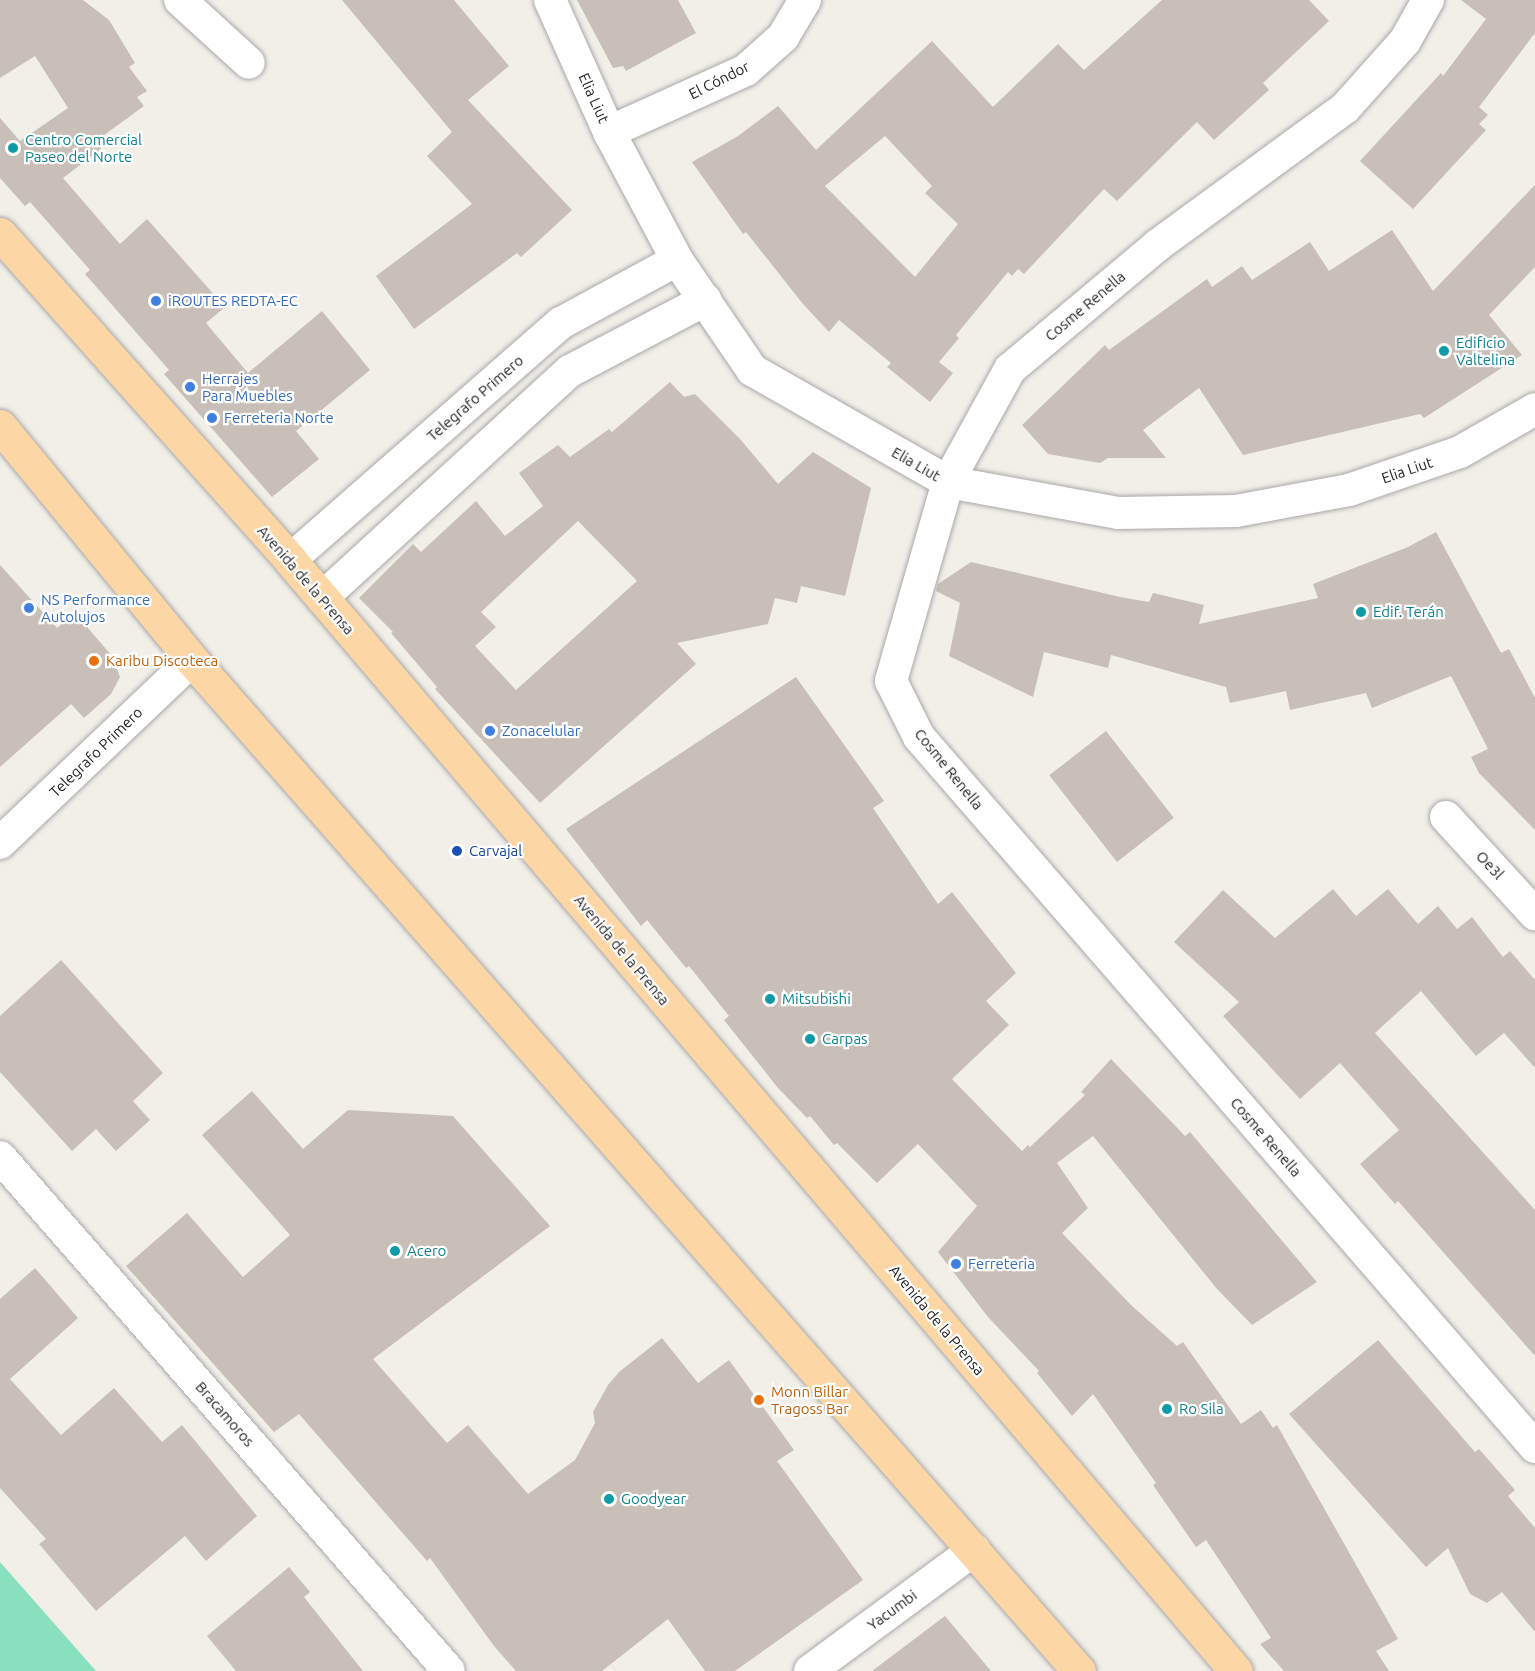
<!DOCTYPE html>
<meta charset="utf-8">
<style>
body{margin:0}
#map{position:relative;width:1535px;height:1671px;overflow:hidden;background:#f2efe9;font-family:Ubuntu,sans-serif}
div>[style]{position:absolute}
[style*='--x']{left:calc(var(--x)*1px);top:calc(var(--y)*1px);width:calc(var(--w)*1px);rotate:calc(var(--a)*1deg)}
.pitch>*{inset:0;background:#88e0be}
.building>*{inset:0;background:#c7bfb8;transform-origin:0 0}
.roads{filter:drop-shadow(0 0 2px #a9a9a9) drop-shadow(0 0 2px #a9a9a9)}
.minor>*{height:32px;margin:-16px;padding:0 16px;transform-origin:16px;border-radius:16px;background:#fff}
.primary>*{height:33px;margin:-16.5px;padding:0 16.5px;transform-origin:16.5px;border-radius:16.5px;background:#fcd6a4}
.dots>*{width:16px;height:16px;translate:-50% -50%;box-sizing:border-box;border:3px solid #fff;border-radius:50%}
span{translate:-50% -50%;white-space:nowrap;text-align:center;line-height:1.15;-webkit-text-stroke:4.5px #fff;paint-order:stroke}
.street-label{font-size:15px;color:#222}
.culture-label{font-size:15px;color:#0d838f}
.left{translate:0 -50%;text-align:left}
.shop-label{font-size:15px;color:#366cbe}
.food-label{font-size:15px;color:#c56008}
.transit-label{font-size:15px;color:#164399}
</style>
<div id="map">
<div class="pitch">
<div style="clip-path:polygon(0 1562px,96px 1671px,0 1671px)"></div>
</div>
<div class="building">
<div style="clip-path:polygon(0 0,83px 0,109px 20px,135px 63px,129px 67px,147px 91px,137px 97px,144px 106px,96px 141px,101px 149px,63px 178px,120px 244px,147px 219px,225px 307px,206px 323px,248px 373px,322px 311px,370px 370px,296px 431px,319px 459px,272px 497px,164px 374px,169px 370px,85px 274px,90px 270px,30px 202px,25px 206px,0 178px,0 118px,20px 141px,68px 108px,35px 56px,0 78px)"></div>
<div style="clip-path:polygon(342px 0,454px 0,509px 66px,468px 100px,572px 210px,521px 257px,517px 253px,414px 329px,376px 276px,472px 204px,427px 156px,452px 132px)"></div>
<div style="clip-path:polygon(577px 0,678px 0,696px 33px,626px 71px,623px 66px,613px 68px)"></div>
<div style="clip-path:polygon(evenodd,1162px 0,1309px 0,1329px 21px,1263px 83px,1269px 90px,1214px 140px,1197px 122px,1117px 201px,1104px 189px,1024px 274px,1018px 269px,1012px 276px,1008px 272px,956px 335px,959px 338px,939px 362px,953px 373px,930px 402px,887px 367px,891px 363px,839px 320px,829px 332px,803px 304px,746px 232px,743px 234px,692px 162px,738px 136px,778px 106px,816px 150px,932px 41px,993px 107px,1058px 44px,1084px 70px,1162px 0,885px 136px,932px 186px,925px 193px,958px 224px,915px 277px,825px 186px,885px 136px)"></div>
<div style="clip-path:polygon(1461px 0,1535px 0,1535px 33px,1479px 107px,1488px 115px,1479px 124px,1486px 130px,1413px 209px,1360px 161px,1441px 73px,1443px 76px,1486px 19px)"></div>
<div style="clip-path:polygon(1535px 185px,1535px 267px,1489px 315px,1522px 355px,1424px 418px,1420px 414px,1243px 455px,1199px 388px,1143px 430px,1166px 458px,1108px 458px,1100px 463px,1048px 454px,1022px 425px,1105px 345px,1109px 350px,1207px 279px,1212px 287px,1242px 266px,1252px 280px,1310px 242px,1329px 271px,1392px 230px,1433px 291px)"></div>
<div style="clip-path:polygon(evenodd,670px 382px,684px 397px,695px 394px,740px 439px,778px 484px,813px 452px,871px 488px,845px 596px,801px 586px,797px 603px,775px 598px,768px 624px,677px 643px,696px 664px,540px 803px,435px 689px,437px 687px,391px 633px,393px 632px,359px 598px,413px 544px,421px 552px,476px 501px,505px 536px,543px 506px,519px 473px,558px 445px,570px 457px,609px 429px,612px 432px,670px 382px,578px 521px,637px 581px,516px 690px,475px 646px,496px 627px,481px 612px,578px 521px)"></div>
<div style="clip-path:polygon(1436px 532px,1501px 653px,1509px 649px,1535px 698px,1535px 830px,1479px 773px,1471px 757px,1488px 749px,1451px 676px,1372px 708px,1366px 693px,1290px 710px,1286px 691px,1230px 703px,1226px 687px,1111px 655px,1108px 668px,1044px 652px,1033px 697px,949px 656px,960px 603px,936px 591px,938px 584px,971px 562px,1120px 597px,1149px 602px,1153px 593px,1204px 605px,1199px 624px,1318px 598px,1313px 584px,1408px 547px)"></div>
<div style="clip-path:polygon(0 565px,57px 628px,75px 613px,112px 656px,120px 677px,111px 694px,84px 718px,71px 704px,0 767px)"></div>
<div style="clip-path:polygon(796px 677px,884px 801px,873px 808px,938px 904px,952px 892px,1016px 973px,986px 1001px,1009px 1025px,952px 1079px,1022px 1151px,1028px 1145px,1030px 1147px,1085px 1095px,1081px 1092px,1111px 1059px,1185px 1136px,1190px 1132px,1317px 1282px,1252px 1325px,1217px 1289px,1093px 1136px,1057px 1163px,1088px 1208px,1062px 1233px,1131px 1305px,1177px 1346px,1183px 1342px,1241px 1424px,1261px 1410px,1273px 1428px,1277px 1425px,1398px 1639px,1376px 1651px,1389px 1671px,1284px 1671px,1260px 1644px,1271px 1638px,1206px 1540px,1196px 1547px,1153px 1485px,1156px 1483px,1093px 1394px,1072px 1416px,1037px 1373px,1039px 1371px,988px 1317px,938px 1252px,977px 1206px,918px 1144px,877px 1183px,837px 1143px,834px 1145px,810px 1116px,807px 1118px,778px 1088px,724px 1020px,729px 1016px,689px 966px,686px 968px,647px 920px,641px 926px,566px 829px)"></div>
<div style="left:1106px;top:731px;width:110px;height:72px;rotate:52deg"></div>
<div style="clip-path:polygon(1333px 889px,1356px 916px,1388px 889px,1418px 924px,1438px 906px,1457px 929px,1472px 917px,1503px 957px,1510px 951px,1535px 980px,1535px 1068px,1504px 1033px,1476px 1056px,1421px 991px,1375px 1033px,1535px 1210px,1535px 1356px,1398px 1201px,1395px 1204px,1360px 1164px,1399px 1130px,1340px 1063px,1300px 1099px,1223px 1016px,1239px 1002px,1174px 942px,1223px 890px,1275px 938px)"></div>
<div style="clip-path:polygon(61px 960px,163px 1073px,133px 1101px,150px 1120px,116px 1151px,96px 1129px,72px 1151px,0 1072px,0 1016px)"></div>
<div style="clip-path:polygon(252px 1091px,303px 1149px,348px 1110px,453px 1116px,550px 1226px,373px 1359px,447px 1443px,468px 1425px,528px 1494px,575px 1460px,595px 1423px,593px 1412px,608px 1385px,619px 1372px,662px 1338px,698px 1383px,729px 1360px,794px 1450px,777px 1461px,863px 1580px,735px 1671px,705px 1671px,668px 1619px,602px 1671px,516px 1671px,494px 1646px,430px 1558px,427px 1561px,299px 1414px,274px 1432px,126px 1266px,187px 1213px,243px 1277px,290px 1235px,202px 1135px)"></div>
<div style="clip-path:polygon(35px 1268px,78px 1318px,10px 1379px,61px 1435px,114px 1388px,162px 1442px,182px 1425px,257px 1516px,206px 1561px,185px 1536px,96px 1611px,39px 1544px,46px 1539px,0 1488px,0 1299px)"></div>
<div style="clip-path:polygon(1378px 1340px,1475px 1452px,1479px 1449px,1515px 1490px,1508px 1496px,1535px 1528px,1535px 1632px,1502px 1592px,1487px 1603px,1470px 1594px,1448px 1548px,1426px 1567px,1289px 1414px)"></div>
<div style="clip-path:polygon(289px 1567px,310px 1592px,304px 1597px,363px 1671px,236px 1671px,207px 1636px)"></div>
<div style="clip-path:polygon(945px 1616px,991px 1671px,872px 1671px)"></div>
</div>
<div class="roads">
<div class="minor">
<div style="--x:180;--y:0;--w:93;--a:42.4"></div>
<div style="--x:550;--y:0;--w:145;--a:65.9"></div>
<div style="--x:609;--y:132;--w:145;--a:62"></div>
<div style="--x:677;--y:260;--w:133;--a:55.7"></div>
<div style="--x:752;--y:370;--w:226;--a:29.7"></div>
<div style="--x:948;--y:482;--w:173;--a:10.3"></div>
<div style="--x:1118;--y:513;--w:118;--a:-1"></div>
<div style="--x:1236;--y:511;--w:115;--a:-10.5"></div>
<div style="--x:1349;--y:490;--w:117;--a:-18.9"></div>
<div style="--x:1460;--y:452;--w:86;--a:-29.8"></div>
<div style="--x:1428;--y:0;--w:47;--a:119.3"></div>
<div style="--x:1405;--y:41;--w:90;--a:131.8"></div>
<div style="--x:1345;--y:108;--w:232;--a:143.8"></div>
<div style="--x:1158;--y:245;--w:193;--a:140"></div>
<div style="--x:1010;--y:369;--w:129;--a:118.8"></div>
<div style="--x:948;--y:482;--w:207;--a:106"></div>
<div style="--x:891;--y:681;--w:63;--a:63.4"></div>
<div style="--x:919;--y:737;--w:940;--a:49.05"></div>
<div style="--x:609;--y:132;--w:150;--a:-24.3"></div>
<div style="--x:746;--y:70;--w:50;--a:-41.7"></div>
<div style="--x:783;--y:37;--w:43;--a:-59.3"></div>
<div style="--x:290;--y:560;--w:360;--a:-41.2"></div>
<div style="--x:561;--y:323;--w:132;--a:-28.5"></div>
<div style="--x:322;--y:598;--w:336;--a:-42.5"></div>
<div style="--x:570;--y:371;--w:153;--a:-27.7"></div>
<div style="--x:1446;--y:817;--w:132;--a:47.5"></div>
<div style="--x:0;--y:843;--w:265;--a:-43.6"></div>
<div style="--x:0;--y:1157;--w:682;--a:48.86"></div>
<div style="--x:810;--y:1671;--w:204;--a:-36.4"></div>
</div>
<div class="primary">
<div style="--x:0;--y:234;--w:436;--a:48.3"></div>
<div style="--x:290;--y:560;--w:1459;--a:49.59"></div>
<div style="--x:0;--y:426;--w:303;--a:50.6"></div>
<div style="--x:192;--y:660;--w:1345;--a:48.74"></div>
</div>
</div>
<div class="dots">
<div style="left:13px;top:148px;background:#0f9aa8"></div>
<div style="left:156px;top:301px;background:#3f7fe0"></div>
<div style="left:1444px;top:351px;background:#0f9aa8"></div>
<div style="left:190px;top:387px;background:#3f7fe0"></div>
<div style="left:212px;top:418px;background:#3f7fe0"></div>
<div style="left:29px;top:608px;background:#3f7fe0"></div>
<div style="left:1361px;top:612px;background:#0f9aa8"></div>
<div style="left:94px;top:661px;background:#e8710a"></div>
<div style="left:490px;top:731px;background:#3f7fe0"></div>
<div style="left:457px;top:851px;background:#1a4fb4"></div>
<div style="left:770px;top:999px;background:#0f9aa8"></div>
<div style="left:810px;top:1039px;background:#0f9aa8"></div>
<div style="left:395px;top:1251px;background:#0f9aa8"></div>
<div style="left:956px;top:1264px;background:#3f7fe0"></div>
<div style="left:759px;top:1400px;background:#e8710a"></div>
<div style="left:1167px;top:1409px;background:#0f9aa8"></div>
<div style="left:609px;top:1499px;background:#0f9aa8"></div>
</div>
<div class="street-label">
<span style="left:719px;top:80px;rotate:-27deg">El Cóndor</span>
<span style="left:594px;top:98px;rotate:66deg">Elia Liut</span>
<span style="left:1085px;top:306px;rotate:-40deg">Cosme Renella</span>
<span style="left:475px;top:398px;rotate:-41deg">Telegrafo Primero</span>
<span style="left:916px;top:464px;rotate:30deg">Elia Liut</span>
<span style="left:1407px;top:470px;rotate:-19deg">Elia Liut</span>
<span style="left:306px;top:580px;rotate:49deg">Avenida de la Prensa</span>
<span style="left:96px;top:752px;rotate:-44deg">Telegrafo Primero</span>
<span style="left:949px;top:769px;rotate:51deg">Cosme Renella</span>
<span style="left:1490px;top:865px;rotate:47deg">Oe3l</span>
<span style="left:622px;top:950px;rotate:50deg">Avenida de la Prensa</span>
<span style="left:1266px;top:1137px;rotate:49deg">Cosme Renella</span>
<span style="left:937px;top:1320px;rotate:50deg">Avenida de la Prensa</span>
<span style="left:225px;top:1414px;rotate:49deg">Bracamoros</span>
<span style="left:892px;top:1610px;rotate:-36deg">Yacumbi</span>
</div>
<div class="culture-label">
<span class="left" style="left:25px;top:148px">Centro Comercial<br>Paseo del Norte</span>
<span class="left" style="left:1456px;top:351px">Edificio<br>Valtelina</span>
<span class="left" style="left:1373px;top:612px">Edif. Terán</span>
<span class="left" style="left:782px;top:999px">Mitsubishi</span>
<span class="left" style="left:822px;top:1039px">Carpas</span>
<span class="left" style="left:407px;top:1251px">Acero</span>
<span class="left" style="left:1179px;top:1409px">Ro Sila</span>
<span class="left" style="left:621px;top:1499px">Goodyear</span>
</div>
<div class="shop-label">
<span class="left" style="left:168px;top:301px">iROUTES REDTA-EC</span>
<span class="left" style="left:202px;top:387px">Herrajes<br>Para Muebles</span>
<span class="left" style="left:224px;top:418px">Ferreteria Norte</span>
<span class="left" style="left:41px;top:608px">NS Performance<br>Autolujos</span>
<span class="left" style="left:502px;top:731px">Zonacelular</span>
<span class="left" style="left:968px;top:1264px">Ferreteria</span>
</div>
<div class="food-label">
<span class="left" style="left:106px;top:661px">Karibu Discoteca</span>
<span class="left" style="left:771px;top:1400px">Monn Billar<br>Tragoss Bar</span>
</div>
<div class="transit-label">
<span class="left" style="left:469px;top:851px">Carvajal</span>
</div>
</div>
